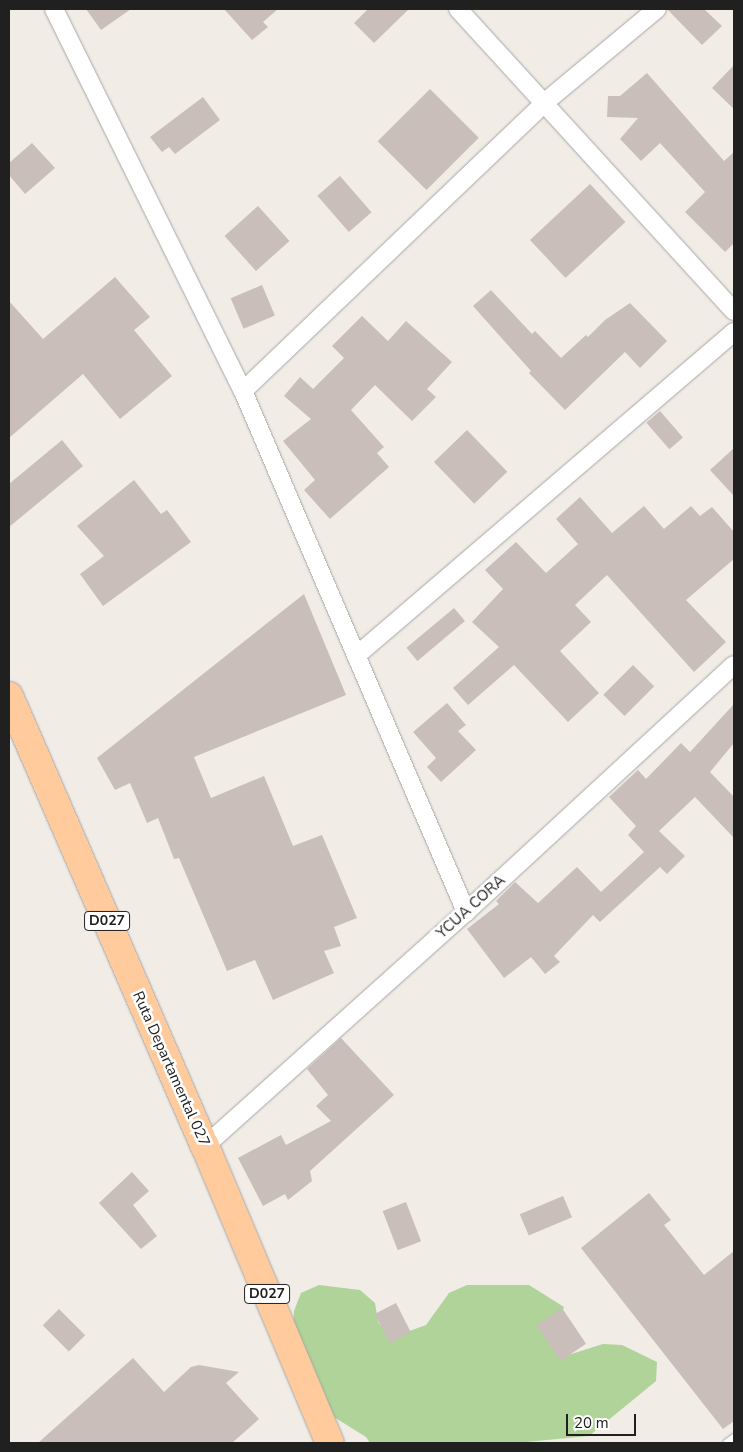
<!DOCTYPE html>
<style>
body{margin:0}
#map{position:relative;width:743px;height:1452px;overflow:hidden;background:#f1ece6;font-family:"Nunito Sans",sans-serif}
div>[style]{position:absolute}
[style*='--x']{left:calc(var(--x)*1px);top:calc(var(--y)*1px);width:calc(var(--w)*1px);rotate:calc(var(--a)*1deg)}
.forest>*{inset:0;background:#afd398}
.building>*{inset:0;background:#c9beb9;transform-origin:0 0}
.roads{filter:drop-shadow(0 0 1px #a7a7a7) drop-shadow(0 0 1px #a7a7a7)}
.service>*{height:9px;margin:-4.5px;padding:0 4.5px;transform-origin:4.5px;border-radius:4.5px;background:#fff}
.minor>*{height:18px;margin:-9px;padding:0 9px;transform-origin:9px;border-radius:9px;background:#fff}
.primary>*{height:28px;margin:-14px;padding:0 14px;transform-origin:14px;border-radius:14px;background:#ffcb9d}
span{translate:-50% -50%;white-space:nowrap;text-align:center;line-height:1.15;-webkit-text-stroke:5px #fff;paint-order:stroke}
.shield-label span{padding:1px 4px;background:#fff;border:1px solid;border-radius:4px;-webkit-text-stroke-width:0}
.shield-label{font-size:14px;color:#202020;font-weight:700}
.street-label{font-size:15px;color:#202020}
.frame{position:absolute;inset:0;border:10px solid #202020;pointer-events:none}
.scale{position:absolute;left:566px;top:1414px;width:70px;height:22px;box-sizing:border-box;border:2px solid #202020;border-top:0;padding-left:6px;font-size:15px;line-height:18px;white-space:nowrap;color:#202020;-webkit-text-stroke:4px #fff;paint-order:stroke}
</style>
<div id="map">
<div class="forest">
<div style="clip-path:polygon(319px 1285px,360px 1290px,375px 1303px,378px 1322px,390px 1338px,426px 1325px,449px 1293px,467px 1285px,529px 1285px,564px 1307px,550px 1342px,565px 1356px,603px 1344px,622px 1345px,657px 1362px,656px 1381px,589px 1436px,515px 1443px,370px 1443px,366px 1437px,334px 1417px,293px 1331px,294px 1311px,301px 1293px)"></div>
</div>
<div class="building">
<div style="clip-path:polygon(86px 9px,131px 9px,101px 30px)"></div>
<div style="clip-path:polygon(224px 9px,278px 9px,263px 22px,268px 27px,252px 40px)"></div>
<div style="clip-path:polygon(368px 9px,409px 9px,374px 43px,354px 23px)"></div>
<div style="clip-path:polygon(667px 9px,704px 9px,722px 26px,702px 45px)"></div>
<div style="clip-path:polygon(734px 65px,734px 109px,712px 88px)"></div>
<div style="clip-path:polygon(647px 73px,724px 161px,734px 152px,734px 243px,725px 252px,685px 212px,705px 192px,660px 143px,641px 161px,620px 139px,638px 118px,607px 117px,608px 96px,620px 96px)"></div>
<div style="left:430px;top:89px;width:69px;height:74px;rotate:45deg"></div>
<div style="clip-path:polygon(203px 97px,220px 120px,175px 154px,169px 147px,162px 152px,150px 137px)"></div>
<div style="clip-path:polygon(32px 143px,55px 168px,25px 194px,9px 175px,9px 163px)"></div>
<div style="left:340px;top:176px;width:48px;height:30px;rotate:49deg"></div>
<div style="left:590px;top:184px;width:52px;height:82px;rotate:47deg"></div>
<div style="left:258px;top:206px;width:47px;height:45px;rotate:48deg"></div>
<div style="clip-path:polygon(115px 277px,150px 317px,134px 330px,172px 376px,120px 419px,83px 374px,9px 438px,9px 301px,43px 339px)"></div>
<div style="left:262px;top:285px;width:33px;height:34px;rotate:67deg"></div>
<div style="clip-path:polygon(491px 290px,532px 334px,535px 331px,561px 358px,586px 335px,588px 337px,605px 320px,630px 303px,667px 341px,640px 368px,625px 352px,565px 410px,529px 373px,531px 371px,473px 306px)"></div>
<div style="clip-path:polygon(362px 316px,388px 341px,406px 321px,452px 362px,427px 389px,436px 397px,412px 421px,375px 385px,351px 410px,384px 447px,377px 453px,389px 467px,330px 519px,304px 490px,315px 480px,283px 441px,311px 419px,284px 396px,300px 377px,313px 389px,344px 358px,332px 346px)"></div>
<div style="left:660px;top:411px;width:35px;height:18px;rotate:49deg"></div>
<div style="left:467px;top:430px;width:58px;height:46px;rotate:46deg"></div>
<div style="clip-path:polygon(62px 440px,83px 466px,9px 527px,9px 484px)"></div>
<div style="clip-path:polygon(734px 448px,734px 496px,710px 470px)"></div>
<div style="clip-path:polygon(134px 480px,161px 514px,167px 510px,191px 542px,103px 606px,80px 574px,104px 556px,77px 526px)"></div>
<div style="clip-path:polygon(580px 497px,612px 533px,644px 506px,664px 529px,691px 506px,700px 516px,712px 507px,734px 532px,734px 559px,686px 600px,726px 642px,694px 672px,607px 575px,575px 605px,591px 622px,560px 651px,599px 693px,568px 722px,514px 665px,468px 705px,453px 688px,499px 647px,472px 622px,503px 589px,485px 570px,516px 542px,546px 573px,578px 544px,556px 519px)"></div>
<div style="clip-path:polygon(304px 594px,346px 695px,194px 757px,211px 798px,264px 776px,293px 846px,322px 835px,357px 918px,334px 927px,341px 946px,324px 951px,334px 973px,273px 1000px,255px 960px,227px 971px,179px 858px,174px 859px,158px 818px,147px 823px,130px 783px,115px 790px,97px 758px)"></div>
<div style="left:454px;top:608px;width:17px;height:62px;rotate:50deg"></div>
<div style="left:633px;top:665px;width:30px;height:42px;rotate:45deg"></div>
<div style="clip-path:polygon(447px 703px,466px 725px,458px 731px,476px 750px,441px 782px,427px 767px,436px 758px,413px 732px)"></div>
<div style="clip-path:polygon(734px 704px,734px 743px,710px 772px,734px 797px,734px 838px,695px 797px,659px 831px,685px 856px,667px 874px,660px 867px,600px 922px,593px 915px,554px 956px,560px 962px,545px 974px,531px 957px,504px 978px,467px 929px,499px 904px,496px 901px,515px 882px,538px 903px,577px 867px,601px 892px,644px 852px,628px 835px,636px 826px,609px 797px,638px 770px,646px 779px,681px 743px,690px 752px)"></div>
<div style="clip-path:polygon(341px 1038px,394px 1095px,310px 1171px,312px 1181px,288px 1200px,285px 1194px,263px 1206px,238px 1158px,281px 1135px,286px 1145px,331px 1121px,316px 1106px,328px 1095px,307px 1069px)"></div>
<div style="clip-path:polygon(132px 1172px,149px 1191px,133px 1205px,157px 1236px,141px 1249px,99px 1203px)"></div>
<div style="clip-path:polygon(649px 1193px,671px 1220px,664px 1225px,704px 1275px,734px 1251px,734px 1421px,723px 1429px,581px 1248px)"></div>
<div style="left:563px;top:1196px;width:23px;height:47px;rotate:67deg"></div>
<div style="left:406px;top:1202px;width:42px;height:25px;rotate:69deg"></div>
<div style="left:396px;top:1303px;width:33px;height:24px;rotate:63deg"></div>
<div style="left:562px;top:1308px;width:43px;height:31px;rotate:56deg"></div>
<div style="left:59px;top:1309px;width:37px;height:23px;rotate:45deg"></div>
<div style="clip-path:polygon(133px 1358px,164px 1392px,191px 1367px,199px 1365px,239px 1372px,226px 1383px,259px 1419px,232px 1443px,38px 1443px)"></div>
</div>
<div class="roads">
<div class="service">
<div style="--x:727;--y:1443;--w:9;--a:-36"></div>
</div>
<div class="minor">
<div style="--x:54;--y:9;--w:426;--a:63.7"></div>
<div style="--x:243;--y:391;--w:567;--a:66.83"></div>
<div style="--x:458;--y:9;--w:409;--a:47.6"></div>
<div style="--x:243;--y:391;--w:417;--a:-43.7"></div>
<div style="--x:544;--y:103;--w:147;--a:-39.8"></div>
<div style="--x:356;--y:656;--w:498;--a:-40.6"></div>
<div style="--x:205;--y:1146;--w:351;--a:-41.9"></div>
<div style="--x:466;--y:912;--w:364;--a:-42.7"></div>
</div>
<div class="primary">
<div style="--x:9;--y:696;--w:491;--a:66.5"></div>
<div style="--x:205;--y:1146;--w:322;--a:67.2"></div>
</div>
</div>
<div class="shield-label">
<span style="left:107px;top:921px">D027</span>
<span style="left:267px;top:1294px">D027</span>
</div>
<div class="street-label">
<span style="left:471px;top:907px;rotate:-42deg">YCUA CORA</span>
<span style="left:171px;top:1069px;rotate:66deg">Ruta Departamental 027</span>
</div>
<div class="frame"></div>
<div class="scale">20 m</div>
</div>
